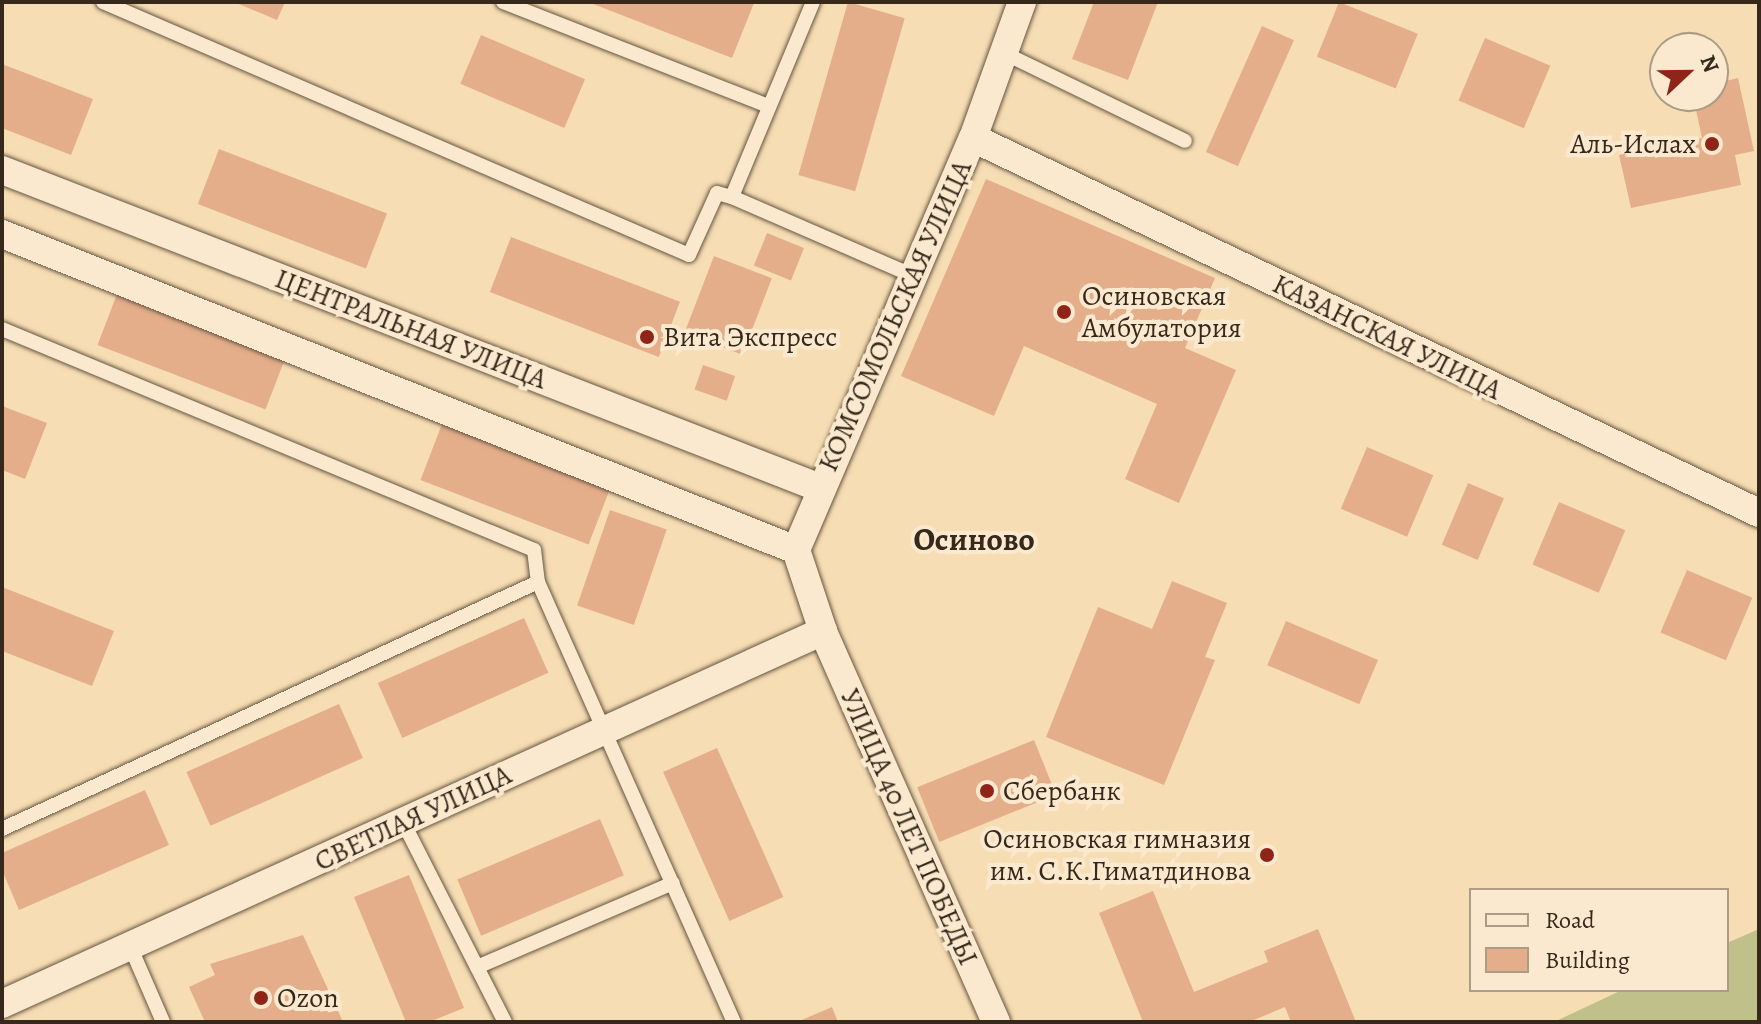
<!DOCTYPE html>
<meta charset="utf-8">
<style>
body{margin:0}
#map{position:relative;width:1761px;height:1024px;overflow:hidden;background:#f7ddb3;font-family:Alegreya,serif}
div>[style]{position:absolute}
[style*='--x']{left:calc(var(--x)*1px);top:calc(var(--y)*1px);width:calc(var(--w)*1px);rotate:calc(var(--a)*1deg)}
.green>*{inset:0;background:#bfc08a}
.building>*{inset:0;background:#e5ae8a;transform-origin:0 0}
.roads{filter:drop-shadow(0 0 2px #665642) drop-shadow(0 0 2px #665642)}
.lane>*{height:14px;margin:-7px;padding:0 7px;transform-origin:7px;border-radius:7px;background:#fae9ce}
.street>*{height:28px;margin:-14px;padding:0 14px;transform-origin:14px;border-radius:14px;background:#fae9ce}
.dots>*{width:22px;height:22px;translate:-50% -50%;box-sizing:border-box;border:4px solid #fae9ce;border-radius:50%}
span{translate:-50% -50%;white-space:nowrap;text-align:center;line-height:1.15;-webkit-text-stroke:8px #fae9ce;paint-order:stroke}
.poi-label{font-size:28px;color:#36291c}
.right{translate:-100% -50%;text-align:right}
.left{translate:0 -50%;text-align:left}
.street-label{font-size:28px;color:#36291c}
.quarter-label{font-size:32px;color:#36291c;font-weight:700}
.frame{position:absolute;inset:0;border:4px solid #36291c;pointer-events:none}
.legend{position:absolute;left:1469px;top:888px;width:260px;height:104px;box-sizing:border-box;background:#fae9ce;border:2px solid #ac9c87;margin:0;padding:10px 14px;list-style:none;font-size:24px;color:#36291c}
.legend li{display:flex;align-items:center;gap:16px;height:40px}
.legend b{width:40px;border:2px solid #ac9c87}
.north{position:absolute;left:1649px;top:32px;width:80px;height:80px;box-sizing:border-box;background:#fae9ce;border:2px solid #ac9c87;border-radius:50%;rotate:68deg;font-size:22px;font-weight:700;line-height:32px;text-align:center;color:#36291c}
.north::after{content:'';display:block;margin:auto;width:28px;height:36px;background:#8f2418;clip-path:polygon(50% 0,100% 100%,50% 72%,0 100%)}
</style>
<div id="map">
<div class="green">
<div style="clip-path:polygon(1759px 929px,1759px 1022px,1554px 1022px,1622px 990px,1727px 990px,1727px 943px)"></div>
</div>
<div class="building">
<div style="clip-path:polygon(234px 2px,285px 2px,277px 20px)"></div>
<div style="clip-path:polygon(588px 2px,750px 2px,754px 3px,732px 58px)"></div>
<div style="left:848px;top:2px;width:59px;height:180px;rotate:16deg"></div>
<div style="clip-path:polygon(1094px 2px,1158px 2px,1128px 80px,1072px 59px)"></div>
<div style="left:1339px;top:2px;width:85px;height:59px;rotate:22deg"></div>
<div style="left:1262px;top:26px;width:35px;height:138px;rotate:24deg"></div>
<div style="left:481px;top:35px;width:113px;height:53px;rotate:23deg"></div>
<div style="left:1485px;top:38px;width:71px;height:68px;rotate:23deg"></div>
<div style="clip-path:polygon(1665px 61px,1665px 96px,1678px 97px,1662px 101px,1655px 63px)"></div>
<div style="clip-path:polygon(2px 64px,93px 99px,71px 155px,2px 128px)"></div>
<div style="clip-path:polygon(1738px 78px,1754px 151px,1735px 155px,1741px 185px,1631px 208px,1619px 155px,1702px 138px,1693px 96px,1713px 96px,1713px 84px)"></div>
<div style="left:219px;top:149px;width:180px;height:59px;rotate:21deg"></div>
<div style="clip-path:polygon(986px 179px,1215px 278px,1185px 348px,1236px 370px,1179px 503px,1125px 479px,1157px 404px,1024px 346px,994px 416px,901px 376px)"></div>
<div style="left:767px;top:233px;width:40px;height:35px;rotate:22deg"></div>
<div style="left:511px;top:237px;width:181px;height:59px;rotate:21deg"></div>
<div style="left:714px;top:256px;width:62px;height:82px;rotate:21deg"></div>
<div style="left:119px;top:289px;width:180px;height:60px;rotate:21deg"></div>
<div style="left:703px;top:365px;width:34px;height:26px;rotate:19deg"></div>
<div style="clip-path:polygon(2px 406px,47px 423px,25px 479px,2px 470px)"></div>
<div style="left:442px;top:424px;width:180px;height:60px;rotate:21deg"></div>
<div style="left:1367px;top:447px;width:72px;height:67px;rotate:23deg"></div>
<div style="left:1468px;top:483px;width:39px;height:67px;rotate:23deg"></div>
<div style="left:1559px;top:502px;width:72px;height:68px;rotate:23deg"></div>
<div style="left:610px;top:510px;width:60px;height:101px;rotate:19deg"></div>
<div style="left:1687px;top:570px;width:71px;height:68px;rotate:23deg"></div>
<div style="clip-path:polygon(1172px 581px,1227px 603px,1205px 657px,1215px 660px,1164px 785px,1046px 737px,1098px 607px,1152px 629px)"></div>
<div style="clip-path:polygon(2px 587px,114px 631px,92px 686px,2px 651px)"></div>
<div style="left:524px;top:618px;width:60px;height:160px;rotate:66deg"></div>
<div style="left:1286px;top:621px;width:100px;height:48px;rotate:23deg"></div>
<div style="left:339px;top:704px;width:59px;height:167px;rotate:66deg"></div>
<div style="left:1034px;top:740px;width:59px;height:126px;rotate:68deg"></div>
<div style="left:717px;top:748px;width:163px;height:59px;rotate:66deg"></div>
<div style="clip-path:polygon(145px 790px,169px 845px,19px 910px,2px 870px,2px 853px)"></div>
<div style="left:600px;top:819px;width:61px;height:155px;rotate:67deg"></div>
<div style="clip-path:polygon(409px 875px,464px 1008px,429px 1022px,406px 1022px,354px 897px)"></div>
<div style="clip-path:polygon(1153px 891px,1194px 992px,1268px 962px,1264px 951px,1318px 929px,1356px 1022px,1291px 1022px,1285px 1007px,1249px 1022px,1143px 1022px,1099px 913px)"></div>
<div style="clip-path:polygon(303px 935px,343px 1022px,205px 1022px,189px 987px,215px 975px,210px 964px)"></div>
<div style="clip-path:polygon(832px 1007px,838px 1022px,797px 1022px)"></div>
</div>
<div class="roads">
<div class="lane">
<div style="--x:103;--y:2;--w:638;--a:23.35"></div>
<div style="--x:689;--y:255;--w:68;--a:-65.7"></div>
<div style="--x:717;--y:193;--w:16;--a:15"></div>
<div style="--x:503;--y:2;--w:285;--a:21.4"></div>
<div style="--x:813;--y:2;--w:211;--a:112.6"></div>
<div style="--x:732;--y:197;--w:193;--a:23.5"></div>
<div style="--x:1004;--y:53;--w:201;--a:25.9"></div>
<div style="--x:2;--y:329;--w:576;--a:22.56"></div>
<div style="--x:534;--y:550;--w:32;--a:83"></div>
<div style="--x:404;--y:824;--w:222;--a:63"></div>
<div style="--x:2;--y:829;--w:590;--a:-24.74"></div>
<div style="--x:538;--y:582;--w:482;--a:66"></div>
<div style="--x:130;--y:946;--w:83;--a:66.5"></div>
<div style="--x:477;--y:967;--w:213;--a:-23.2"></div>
</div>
<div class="street">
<div style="--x:973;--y:138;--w:871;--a:25.51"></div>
<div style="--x:2;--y:170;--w:878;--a:21.24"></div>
<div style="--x:2;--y:234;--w:855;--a:21.7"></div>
<div style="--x:2;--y:1004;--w:902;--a:-24.43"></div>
<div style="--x:996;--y:1022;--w:428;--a:-113.9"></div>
<div style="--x:823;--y:631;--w:85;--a:-108.4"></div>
<div style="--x:796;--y:550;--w:448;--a:-66.8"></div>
<div style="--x:973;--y:138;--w:145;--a:-70.2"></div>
</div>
</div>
<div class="dots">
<div style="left:1712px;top:144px;background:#8f2418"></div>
<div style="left:1064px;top:312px;background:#8f2418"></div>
<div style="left:647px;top:337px;background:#8f2418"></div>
<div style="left:987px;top:791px;background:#8f2418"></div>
<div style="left:1267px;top:855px;background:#8f2418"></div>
<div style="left:261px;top:998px;background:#8f2418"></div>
</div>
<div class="poi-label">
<span class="right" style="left:1696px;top:144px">Аль-Ислах</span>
<span class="left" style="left:1082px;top:312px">Осиновская<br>Амбулатория</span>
<span class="left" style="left:663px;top:337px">Вита Экспресс</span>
<span class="left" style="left:1003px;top:791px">Сбербанк</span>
<span class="right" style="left:1251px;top:855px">Осиновская гимназия<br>им. С.К.Гиматдинова</span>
<span class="left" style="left:277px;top:998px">Ozon</span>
</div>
<div class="street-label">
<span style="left:895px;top:316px;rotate:-66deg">КОМСОМОЛЬСКАЯ УЛИЦА</span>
<span style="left:411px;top:329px;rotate:21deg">ЦЕНТРАЛЬНАЯ УЛИЦА</span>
<span style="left:1387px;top:337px;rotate:26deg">КАЗАНСКАЯ УЛИЦА</span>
<span style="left:413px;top:818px;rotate:-25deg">СВЕТЛАЯ УЛИЦА</span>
<span style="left:909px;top:827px;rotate:66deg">УЛИЦА 40 ЛЕТ ПОБЕДЫ</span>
</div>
<div class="quarter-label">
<span style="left:974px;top:539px">Осиново</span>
</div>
<div class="frame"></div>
<ul class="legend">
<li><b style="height:10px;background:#fae9ce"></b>Road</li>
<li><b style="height:22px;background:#e5ae8a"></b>Building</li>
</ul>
<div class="north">N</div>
</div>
